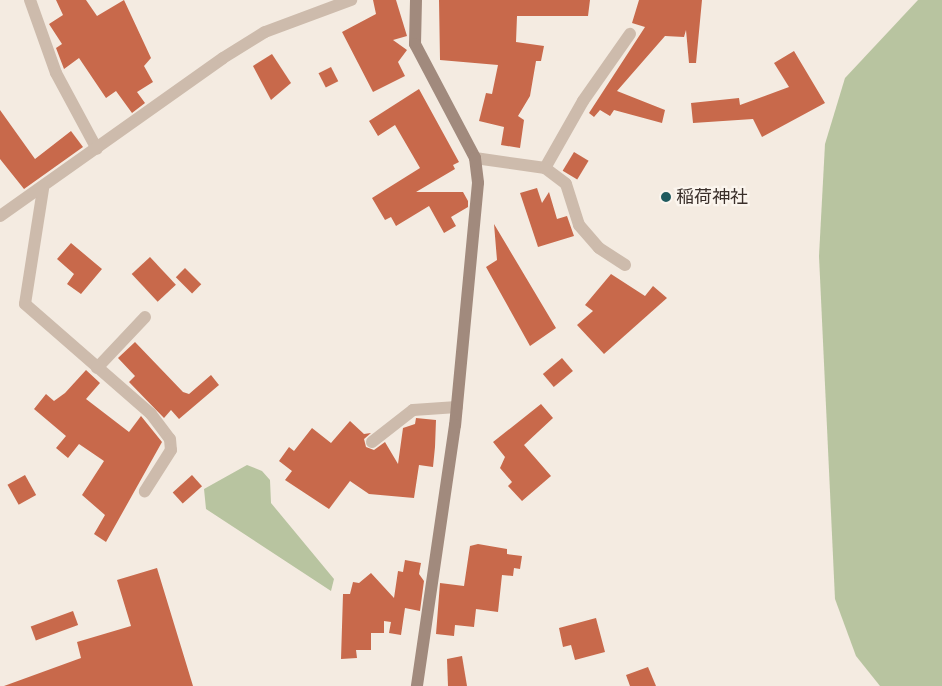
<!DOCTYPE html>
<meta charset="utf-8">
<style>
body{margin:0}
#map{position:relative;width:942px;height:686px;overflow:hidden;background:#f4ebe1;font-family:"Nunito Sans","Noto Sans JP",sans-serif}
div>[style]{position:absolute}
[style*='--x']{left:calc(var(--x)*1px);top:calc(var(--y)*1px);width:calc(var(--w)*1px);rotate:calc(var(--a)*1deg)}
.green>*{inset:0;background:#b8c4a0}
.building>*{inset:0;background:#c8694b;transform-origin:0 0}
.street>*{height:12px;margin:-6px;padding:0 6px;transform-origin:6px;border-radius:6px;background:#cdbbac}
.secondary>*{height:12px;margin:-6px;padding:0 6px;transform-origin:6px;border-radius:6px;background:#a18a7d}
.dots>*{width:14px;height:14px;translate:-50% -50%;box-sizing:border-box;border:2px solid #fbf5ee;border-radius:50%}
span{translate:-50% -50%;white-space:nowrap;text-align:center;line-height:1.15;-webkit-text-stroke:4.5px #fbf5ee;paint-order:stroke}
.poi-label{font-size:18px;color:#3b302b}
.left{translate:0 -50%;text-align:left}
</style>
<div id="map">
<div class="green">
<div style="clip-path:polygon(918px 0,942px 0,942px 686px,880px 686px,856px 656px,835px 599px,819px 256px,825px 144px,845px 78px)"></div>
<div style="clip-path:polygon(247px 465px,262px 471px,270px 480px,271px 503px,334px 579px,331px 591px,206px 509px,204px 489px)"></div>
</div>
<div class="building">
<div style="clip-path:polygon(56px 0,86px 0,97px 16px,124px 0,151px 58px,144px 66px,153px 82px,137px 92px,145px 103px,132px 113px,116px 91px,106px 98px,79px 58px,64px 69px,56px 48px,62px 44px,49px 24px,63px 15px)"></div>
<div style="clip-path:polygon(373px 0,396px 0,407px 36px,393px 40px,407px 50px,398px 62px,405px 76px,373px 92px,342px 32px,376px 14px)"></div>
<div style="clip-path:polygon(439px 0,590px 0,588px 16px,517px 16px,516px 42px,544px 46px,541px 61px,536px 61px,530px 96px,518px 116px,524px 120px,520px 148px,501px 145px,504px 127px,479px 121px,486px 93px,492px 94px,498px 65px,440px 60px)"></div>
<div style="clip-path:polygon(639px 0,702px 0,696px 63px,689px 63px,686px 30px,684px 37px,665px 36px,617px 91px,665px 110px,662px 123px,614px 110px,610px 116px,600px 110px,594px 117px,589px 113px,645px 27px,632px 23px)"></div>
<div style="clip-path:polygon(794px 51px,825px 103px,762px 137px,753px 119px,693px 123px,691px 103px,739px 98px,740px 105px,789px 87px,774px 63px)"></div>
<div style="clip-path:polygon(272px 54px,291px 83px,271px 100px,253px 66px)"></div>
<div style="left:331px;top:67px;width:16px;height:14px;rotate:63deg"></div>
<div style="clip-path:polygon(419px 89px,459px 162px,453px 165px,455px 169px,416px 192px,463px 192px,468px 201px,468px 207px,451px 217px,456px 226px,444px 233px,429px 206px,396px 226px,391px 217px,385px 220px,372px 198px,420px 168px,395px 125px,378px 136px,369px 121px)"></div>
<div style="clip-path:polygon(0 110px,35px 159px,71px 131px,83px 147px,24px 189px,0 159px)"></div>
<div style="left:574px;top:152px;width:17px;height:22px;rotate:31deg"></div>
<div style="clip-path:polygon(537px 188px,542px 203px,549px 192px,557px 219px,567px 216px,574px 236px,538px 247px,520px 193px)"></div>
<div style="clip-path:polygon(494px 224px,556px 328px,530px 346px,486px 267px,497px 260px)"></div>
<div style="clip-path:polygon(71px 243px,102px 269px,81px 294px,67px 284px,74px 274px,57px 259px)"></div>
<div style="left:150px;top:257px;width:38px;height:25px;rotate:47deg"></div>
<div style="left:185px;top:268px;width:23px;height:13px;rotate:45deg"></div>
<div style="clip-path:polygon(611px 274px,645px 296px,653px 286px,667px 298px,604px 354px,577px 325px,593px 311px,585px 305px)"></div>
<div style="clip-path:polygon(135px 342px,183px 392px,189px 394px,211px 375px,219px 385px,179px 419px,171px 410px,164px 418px,129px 382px,135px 376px,118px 358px)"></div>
<div style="left:562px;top:358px;width:17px;height:25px;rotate:50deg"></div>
<div style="clip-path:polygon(86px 370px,100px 383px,86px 399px,129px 432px,141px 416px,162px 442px,106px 542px,94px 534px,105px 515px,82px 495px,104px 461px,79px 444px,68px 458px,56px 448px,66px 436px,34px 409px,46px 394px,54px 401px,65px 393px)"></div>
<div style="clip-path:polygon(541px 404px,553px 418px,524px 445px,551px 476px,522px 501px,508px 486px,512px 482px,500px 468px,505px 457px,493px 442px)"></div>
<div style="clip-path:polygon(416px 418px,436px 420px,435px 447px,433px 467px,419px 465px,414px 498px,369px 494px,350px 481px,329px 509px,285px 480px,292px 471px,279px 461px,289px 447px,294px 451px,312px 428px,331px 443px,350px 421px,364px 434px,371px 433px,364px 439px,366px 447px,374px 450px,385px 442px,398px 464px,403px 428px,415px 424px)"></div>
<div style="left:25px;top:475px;width:23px;height:20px;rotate:61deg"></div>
<div style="left:192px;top:475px;width:15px;height:26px;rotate:48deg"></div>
<div style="clip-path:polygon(478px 544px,507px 549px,507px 554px,522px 556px,520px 569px,514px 568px,513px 576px,502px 575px,498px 612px,476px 609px,474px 627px,455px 625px,454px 636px,436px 634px,440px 583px,464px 586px,470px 546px)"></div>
<div style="clip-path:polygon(405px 560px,421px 563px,419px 574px,424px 581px,420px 611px,405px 608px,401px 635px,389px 633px,391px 622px,384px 621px,384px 633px,371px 633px,371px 650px,356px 650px,357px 658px,341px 659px,343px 594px,350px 594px,353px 582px,359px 583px,371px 573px,394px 598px,398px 571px,403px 572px)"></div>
<div style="clip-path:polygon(157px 568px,193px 686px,4px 686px,81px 658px,77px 642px,131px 626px,117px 580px)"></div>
<div style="left:73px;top:611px;width:15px;height:45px;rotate:70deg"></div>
<div style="clip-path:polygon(596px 618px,605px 652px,575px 660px,571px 645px,563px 647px,559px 628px)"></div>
<div style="clip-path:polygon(462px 656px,467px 686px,448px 686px,447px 659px)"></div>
<div style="clip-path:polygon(648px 667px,656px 686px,630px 686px,626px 675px)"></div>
</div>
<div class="street">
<div style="--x:30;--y:0;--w:77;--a:70.4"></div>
<div style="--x:56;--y:73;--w:86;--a:61.7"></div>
<div style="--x:475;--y:158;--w:71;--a:8.1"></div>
<div style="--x:545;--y:168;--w:26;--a:37"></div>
<div style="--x:566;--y:184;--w:43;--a:72.4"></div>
<div style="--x:579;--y:225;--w:30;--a:49"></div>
<div style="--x:599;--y:248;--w:31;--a:33"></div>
<div style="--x:545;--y:168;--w:77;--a:-60.4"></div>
<div style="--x:583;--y:101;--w:82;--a:-55"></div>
<div style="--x:43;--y:189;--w:116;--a:98.9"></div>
<div style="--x:25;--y:304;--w:167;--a:41.1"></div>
<div style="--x:151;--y:414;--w:31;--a:53"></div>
<div style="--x:170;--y:439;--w:11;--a:85"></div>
<div style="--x:171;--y:450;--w:49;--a:122.4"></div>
<div style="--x:0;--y:216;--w:273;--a:-35.3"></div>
<div style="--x:223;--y:58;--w:49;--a:-31.8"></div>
<div style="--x:265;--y:32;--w:92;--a:-20.4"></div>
<div style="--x:97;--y:368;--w:70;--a:-46.7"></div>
<div style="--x:372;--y:442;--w:52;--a:-38"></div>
<div style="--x:413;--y:410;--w:44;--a:-3.9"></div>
</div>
<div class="secondary">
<div style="--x:416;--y:0;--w:44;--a:91.3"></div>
<div style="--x:415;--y:44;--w:129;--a:62.2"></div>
<div style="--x:475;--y:158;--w:25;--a:83"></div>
<div style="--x:478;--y:183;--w:243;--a:95.4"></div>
<div style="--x:455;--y:425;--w:264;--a:98.3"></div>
</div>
<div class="dots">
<div style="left:666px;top:197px;background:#1f5a5e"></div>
</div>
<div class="poi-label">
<span class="left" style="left:676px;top:197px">稲荷神社</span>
</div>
</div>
